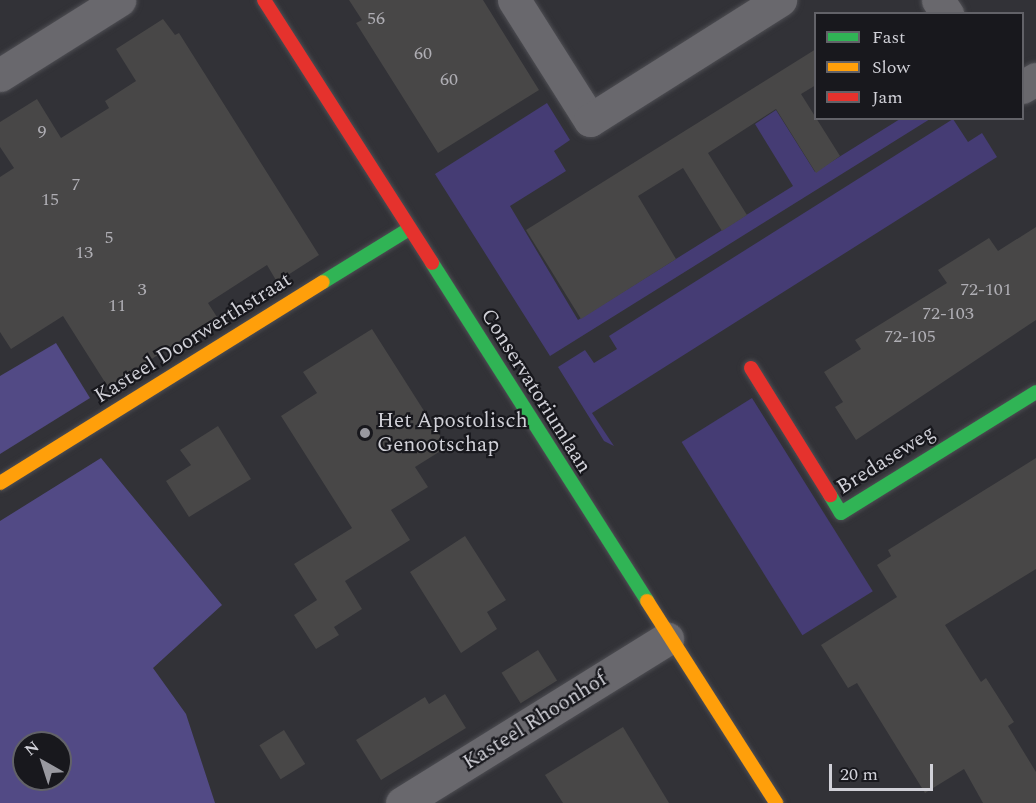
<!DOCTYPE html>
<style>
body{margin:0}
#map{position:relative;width:1036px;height:803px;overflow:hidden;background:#323237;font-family:Spectral,serif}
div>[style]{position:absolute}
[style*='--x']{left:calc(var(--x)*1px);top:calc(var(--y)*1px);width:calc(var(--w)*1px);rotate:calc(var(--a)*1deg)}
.green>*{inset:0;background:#453c74;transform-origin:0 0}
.forest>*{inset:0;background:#524a85}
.building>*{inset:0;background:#484747;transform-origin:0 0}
.roads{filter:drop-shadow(0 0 2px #4e4e53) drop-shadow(0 0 2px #4e4e53)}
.street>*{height:33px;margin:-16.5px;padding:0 16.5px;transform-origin:16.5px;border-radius:16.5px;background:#69686d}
.fast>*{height:14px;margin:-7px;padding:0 7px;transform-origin:7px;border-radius:7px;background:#30b455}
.slow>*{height:14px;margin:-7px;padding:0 7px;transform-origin:7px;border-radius:7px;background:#ff9f0a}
.jam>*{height:14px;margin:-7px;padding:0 7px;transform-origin:7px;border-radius:7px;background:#e5322d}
.dots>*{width:16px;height:16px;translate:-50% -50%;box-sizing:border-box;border:3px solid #18181d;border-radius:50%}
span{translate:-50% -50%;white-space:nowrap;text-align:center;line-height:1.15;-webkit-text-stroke:4.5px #18181d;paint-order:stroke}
.number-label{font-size:18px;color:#afaeb4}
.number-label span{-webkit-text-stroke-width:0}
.street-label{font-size:21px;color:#d1d1d8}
.poi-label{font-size:21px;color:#d1d1d8}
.left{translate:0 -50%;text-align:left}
.legend{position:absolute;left:814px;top:12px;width:210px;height:108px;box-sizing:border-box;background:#18181d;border:2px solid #626268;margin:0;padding:8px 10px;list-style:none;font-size:18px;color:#d1d1d8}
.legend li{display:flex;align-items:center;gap:12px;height:30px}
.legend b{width:30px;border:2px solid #626268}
.north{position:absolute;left:12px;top:731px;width:60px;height:60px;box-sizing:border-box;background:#18181d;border:2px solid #626268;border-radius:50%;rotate:321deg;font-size:16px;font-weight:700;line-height:24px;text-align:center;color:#d1d1d8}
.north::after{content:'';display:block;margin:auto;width:21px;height:27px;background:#9999a0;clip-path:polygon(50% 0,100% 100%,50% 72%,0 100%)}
.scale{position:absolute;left:829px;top:764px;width:104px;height:27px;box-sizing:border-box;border:3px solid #d1d1d8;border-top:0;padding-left:8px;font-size:18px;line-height:21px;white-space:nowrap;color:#d1d1d8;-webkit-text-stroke:4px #18181d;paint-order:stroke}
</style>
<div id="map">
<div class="green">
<div style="clip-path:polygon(547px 103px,570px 140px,554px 151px,566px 171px,510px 206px,578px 320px,793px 186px,755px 124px,776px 110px,815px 172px,900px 119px,930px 119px,550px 356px,435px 174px)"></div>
<div style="clip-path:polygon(953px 119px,968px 142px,982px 133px,997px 157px,592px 413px,614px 446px,604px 441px,558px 367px,585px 350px,594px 363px,617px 349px,609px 336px)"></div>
<div style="left:752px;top:398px;width:228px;height:83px;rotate:58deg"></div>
</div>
<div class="forest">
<div style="clip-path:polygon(56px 343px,90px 398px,0 454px,0 376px)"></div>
<div style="clip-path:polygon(evenodd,101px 458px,222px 605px,153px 668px,186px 714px,215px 803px,0 803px,0 521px,101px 458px,24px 743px,60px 743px,60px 779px,24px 779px,24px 743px)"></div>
</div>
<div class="building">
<div style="clip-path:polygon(349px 0,483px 0,539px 90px,438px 153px,356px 23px,362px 20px)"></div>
<div style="clip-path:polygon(163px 19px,175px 35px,179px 33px,319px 255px,277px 282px,267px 265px,208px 303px,217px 317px,108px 387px,63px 316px,11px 349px,0 332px,0 177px,14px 168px,0 147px,0 122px,37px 99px,61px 138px,109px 108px,105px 101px,136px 81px,116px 49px)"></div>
<div style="clip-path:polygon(816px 49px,816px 85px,801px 94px,840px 156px,816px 173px,776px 109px,708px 153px,747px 215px,722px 231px,683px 168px,638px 196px,676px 259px,581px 319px,526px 230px)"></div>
<div style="clip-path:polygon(1036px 227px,1036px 320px,856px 440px,835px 407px,843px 402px,824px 372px,861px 349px,855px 340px,947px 283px,938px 270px,989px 238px,998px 251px)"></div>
<div style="clip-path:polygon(372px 329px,447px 447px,415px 467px,428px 487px,391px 510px,410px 540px,345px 581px,362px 609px,334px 627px,339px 635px,316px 649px,294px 615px,317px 600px,294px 564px,352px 528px,281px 416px,317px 393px,303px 372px)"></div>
<div style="clip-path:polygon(218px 426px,251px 479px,189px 517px,166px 481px,191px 465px,180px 450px)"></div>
<div style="clip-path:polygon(1036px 458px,1036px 569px,945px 625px,981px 682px,986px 678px,1014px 722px,1008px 726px,1036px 772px,1036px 803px,983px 803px,964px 769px,925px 793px,857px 683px,848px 688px,821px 645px,897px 597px,877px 565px,891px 556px,888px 550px)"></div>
<div style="clip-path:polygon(465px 536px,506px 600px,487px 612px,497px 629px,461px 653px,410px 572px)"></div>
<div style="left:538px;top:650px;width:36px;height:43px;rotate:58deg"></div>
<div style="clip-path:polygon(445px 694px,466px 728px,381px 780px,356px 740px,425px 697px,429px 704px)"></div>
<div style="clip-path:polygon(623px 727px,669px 803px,563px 803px,545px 775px)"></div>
<div style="left:284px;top:730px;width:40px;height:29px;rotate:58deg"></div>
</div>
<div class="roads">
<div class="street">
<div style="--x:514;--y:0;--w:142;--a:57.7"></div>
<div style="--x:590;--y:120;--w:225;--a:-32.3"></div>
<div style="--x:938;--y:0;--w:17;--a:57"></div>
<div style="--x:0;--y:75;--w:141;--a:-32.2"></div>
<div style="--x:1022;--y:87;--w:16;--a:-30"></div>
<div style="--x:402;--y:803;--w:312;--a:-31.8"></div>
</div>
<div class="fast">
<div style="--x:432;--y:263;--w:401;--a:57.5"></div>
<div style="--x:323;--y:282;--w:101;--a:-31.6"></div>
<div style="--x:830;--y:495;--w:21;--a:59"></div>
<div style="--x:841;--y:513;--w:229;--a:-31.8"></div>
</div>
<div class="slow">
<div style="--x:0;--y:483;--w:380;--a:-31.9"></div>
<div style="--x:647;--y:601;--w:240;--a:57.4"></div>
</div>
<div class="jam">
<div style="--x:264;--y:0;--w:312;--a:57.4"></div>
<div style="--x:751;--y:368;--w:150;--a:58.1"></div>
</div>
</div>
<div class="dots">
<div style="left:365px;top:433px;background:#9999a0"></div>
</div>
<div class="number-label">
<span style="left:376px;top:19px">56</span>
<span style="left:423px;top:54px">60</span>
<span style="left:449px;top:80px">60</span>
<span style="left:42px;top:132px">9</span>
<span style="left:76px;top:185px">7</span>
<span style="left:50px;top:200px">15</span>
<span style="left:109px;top:238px">5</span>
<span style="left:84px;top:253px">13</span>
<span style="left:142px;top:290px">3</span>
<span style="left:986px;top:290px">72-101</span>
<span style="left:117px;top:306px">11</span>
<span style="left:948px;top:314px">72-103</span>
<span style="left:910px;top:337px">72-105</span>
</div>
<div class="street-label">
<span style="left:193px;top:338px;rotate:-32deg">Kasteel Doorwerthstraat</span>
<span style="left:536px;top:391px;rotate:58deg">Conservatoriumlaan</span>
<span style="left:886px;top:460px;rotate:-32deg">Bredaseweg</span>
<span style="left:535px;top:721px;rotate:-32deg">Kasteel Rhoonhof</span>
</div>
<div class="poi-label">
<span class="left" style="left:377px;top:433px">Het Apostolisch<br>Genootschap</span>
</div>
<ul class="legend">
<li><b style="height:8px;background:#30b455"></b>Fast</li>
<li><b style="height:8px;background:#ff9f0a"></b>Slow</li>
<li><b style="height:8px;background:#e5322d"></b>Jam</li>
</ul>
<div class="north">N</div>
<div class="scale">20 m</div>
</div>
